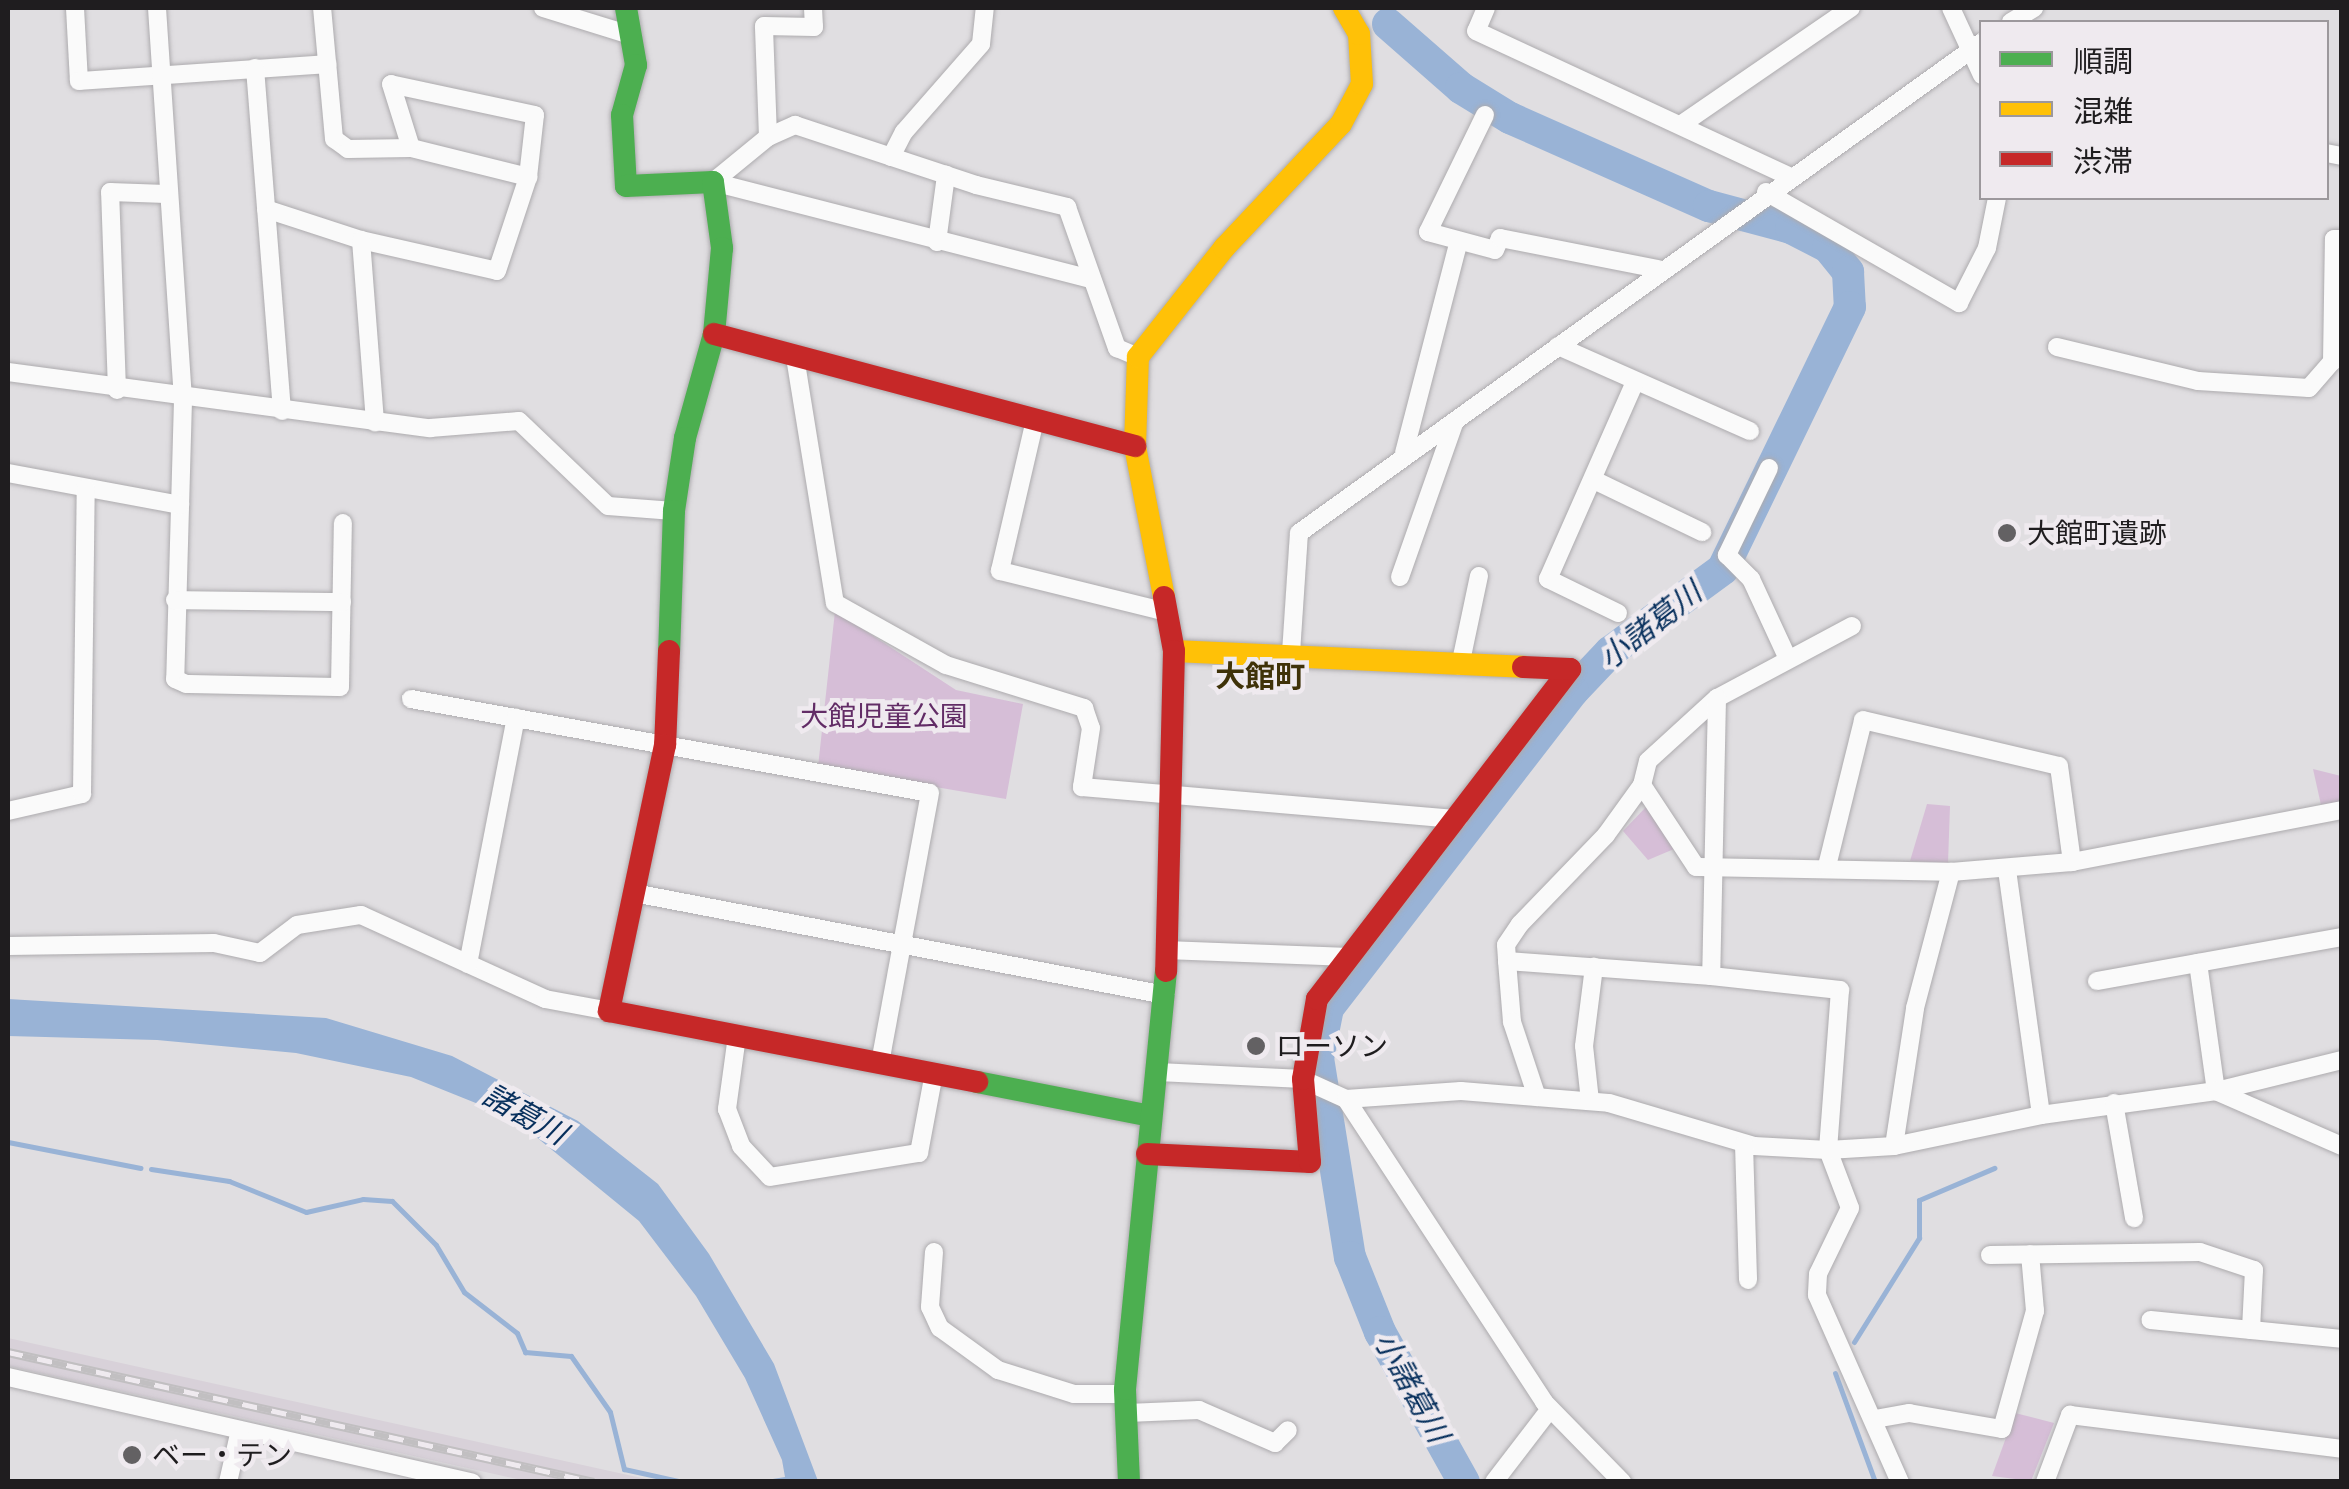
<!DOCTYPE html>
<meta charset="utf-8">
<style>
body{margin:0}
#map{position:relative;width:2349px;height:1489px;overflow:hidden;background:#e0dee1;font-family:"Asap Condensed","Noto Sans JP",sans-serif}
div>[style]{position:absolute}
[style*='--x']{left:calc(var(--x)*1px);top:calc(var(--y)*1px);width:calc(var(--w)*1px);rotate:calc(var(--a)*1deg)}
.built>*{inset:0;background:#d8d1d9}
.green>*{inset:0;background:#d6bed7}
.water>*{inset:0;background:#99b3d6}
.stream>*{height:5px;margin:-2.5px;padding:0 2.5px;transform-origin:2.5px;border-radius:2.5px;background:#99b3d6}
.river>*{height:32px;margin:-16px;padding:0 16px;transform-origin:16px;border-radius:16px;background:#99b3d6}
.roads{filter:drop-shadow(0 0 2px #adabae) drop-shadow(0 0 2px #adabae)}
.street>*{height:18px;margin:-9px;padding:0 9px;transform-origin:9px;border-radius:9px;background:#fafafa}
.fast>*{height:22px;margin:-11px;padding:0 11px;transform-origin:11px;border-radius:11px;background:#4caf50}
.slow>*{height:22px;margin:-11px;padding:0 11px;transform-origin:11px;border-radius:11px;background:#ffc107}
.jam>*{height:22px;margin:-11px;padding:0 11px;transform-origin:11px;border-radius:11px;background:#c62828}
.rail>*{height:9px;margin-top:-4.5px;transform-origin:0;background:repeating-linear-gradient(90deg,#efeaef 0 15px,#c1bfc1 0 30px);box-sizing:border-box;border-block:2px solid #c1bfc1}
.dots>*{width:28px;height:28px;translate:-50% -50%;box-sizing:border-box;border:5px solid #efeaef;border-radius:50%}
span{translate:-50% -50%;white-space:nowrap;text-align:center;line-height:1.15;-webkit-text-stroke:9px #efeaef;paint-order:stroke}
.poi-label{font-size:28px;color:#1f1d1f}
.left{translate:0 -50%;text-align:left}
.park-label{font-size:28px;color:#622c66}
.water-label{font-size:30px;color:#08305d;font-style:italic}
.neighbourhood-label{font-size:30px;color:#3f3208;font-weight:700}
.frame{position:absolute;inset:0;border:10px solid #1f1d1f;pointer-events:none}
.legend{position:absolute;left:1979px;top:20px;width:350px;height:180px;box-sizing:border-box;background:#efeaef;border:2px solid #9c989c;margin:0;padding:12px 18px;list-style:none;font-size:30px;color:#1f1d1f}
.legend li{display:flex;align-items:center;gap:20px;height:50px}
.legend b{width:50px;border:2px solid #9c989c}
</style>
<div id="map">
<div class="built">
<div style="clip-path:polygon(8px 1338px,252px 1392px,655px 1481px,526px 1481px,8px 1366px)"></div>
</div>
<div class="green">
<div style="clip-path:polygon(835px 611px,956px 690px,1023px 704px,1006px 799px,818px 767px)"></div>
<div style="clip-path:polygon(2313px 769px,2341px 776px,2341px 803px,2321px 805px)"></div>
<div style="clip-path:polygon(1927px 804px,1950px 806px,1948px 863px,1910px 861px)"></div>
<div style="clip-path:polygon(1647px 806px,1674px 849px,1648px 860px,1623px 831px)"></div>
<div style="clip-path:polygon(2015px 1413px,2054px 1423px,2031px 1481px,1992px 1476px)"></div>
</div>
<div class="water">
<div style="clip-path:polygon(8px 999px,326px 1018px,452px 1056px,578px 1121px,658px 1184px,709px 1254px,774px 1364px,818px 1481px,761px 1481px,785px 1477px,782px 1460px,745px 1378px,696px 1296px,639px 1221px,513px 1118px,411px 1077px,296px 1053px,157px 1040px,8px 1036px)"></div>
</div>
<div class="stream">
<div style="--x:8;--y:1142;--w:135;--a:11.1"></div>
<div style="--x:151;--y:1169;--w:79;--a:8.7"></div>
<div style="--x:229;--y:1181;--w:83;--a:21.9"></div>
<div style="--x:306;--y:1212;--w:58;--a:-12.8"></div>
<div style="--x:363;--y:1199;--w:29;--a:4"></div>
<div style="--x:392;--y:1201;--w:62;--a:45"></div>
<div style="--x:436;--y:1245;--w:55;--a:59.2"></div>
<div style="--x:464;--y:1292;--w:67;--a:37.7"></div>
<div style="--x:517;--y:1333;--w:21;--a:67"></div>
<div style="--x:525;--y:1352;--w:46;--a:5"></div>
<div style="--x:571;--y:1356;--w:68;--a:55.1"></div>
<div style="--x:610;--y:1412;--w:59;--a:76.2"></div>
<div style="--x:624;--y:1469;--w:60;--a:12.4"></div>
<div style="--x:1854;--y:1342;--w:123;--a:-58"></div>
<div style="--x:1919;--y:1238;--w:38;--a:-90"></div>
<div style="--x:1919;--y:1200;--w:82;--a:-23.1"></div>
<div style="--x:1835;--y:1373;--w:116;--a:69.8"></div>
</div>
<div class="river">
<div style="--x:1388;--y:24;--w:97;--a:41.2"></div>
<div style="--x:1461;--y:88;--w:57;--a:31.5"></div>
<div style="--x:1510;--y:118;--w:218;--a:23.9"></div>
<div style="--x:1709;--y:206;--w:85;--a:15"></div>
<div style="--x:1791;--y:228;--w:42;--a:27.2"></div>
<div style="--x:1828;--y:247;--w:32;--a:51"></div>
<div style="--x:1848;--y:272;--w:35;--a:87"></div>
<div style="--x:1850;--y:307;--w:291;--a:115.9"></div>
<div style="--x:1723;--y:569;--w:140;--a:143.7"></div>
<div style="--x:1610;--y:652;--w:54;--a:133.5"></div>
<div style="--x:1573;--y:691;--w:401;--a:127.7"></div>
<div style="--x:1328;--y:1008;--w:51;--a:101.3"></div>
<div style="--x:1318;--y:1058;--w:202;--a:80.9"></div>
<div style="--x:1350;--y:1257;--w:81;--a:68.2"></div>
<div style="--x:1380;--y:1332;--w:172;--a:60.8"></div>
</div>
<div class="roads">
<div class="street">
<div style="--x:75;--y:8;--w:73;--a:86.9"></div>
<div style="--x:79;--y:81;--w:249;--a:-3.9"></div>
<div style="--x:157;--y:8;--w:393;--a:86.2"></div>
<div style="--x:183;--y:400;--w:279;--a:91.6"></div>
<div style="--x:175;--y:679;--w:12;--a:24"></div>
<div style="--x:186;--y:684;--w:154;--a:1.1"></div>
<div style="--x:340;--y:687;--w:164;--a:-89"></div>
<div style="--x:543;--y:8;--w:91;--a:17.2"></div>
<div style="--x:1486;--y:8;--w:25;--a:113"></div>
<div style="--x:1476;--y:31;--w:345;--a:24.9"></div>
<div style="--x:1951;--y:8;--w:74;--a:65.2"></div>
<div style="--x:2011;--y:22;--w:27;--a:-31"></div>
<div style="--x:255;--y:68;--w:344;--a:85.5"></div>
<div style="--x:1485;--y:115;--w:130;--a:116"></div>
<div style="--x:1428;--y:232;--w:69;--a:15"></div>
<div style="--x:1495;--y:250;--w:13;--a:-67"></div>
<div style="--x:1500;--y:238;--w:161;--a:11.1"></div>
<div style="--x:1682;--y:124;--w:205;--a:-34.5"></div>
<div style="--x:768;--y:137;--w:30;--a:-24"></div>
<div style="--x:795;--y:125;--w:191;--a:18.3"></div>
<div style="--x:976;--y:185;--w:94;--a:13.6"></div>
<div style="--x:1067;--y:207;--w:150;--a:70.5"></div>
<div style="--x:1117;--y:348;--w:23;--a:23"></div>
<div style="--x:411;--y:148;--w:121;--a:13.9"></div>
<div style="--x:2326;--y:153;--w:16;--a:11"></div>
<div style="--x:891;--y:157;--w:28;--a:-63"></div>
<div style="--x:904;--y:132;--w:117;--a:-48.8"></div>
<div style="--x:981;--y:44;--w:36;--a:-84"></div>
<div style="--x:713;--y:182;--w:391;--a:14.4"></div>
<div style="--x:713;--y:182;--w:71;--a:-39.3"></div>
<div style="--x:768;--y:137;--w:111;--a:-92.1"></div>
<div style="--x:764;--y:26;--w:50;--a:1.1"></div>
<div style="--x:814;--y:27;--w:19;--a:-93"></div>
<div style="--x:1766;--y:192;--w:223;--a:29.9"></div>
<div style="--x:1959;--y:303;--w:62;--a:-63"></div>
<div style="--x:1987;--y:248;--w:51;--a:-78.7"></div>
<div style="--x:266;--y:209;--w:100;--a:18.1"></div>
<div style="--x:361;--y:240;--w:139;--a:12.8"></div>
<div style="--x:497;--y:271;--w:99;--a:-71.7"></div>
<div style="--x:528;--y:177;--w:62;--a:-83.6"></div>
<div style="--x:535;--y:115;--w:147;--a:-167.9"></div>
<div style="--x:391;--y:84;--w:67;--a:72.6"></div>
<div style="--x:411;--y:148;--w:63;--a:179.1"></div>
<div style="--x:348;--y:149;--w:17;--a:-144"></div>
<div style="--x:334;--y:139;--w:132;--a:-95.2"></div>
<div style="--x:361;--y:240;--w:183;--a:85.6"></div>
<div style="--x:937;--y:242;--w:68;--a:-82.3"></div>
<div style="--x:1558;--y:346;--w:210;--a:23.9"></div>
<div style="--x:2057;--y:347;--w:145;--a:13.6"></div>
<div style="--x:2198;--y:381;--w:111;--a:3.6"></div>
<div style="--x:2309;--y:388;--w:35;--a:-49"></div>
<div style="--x:2332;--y:362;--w:123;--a:-89.1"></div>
<div style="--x:2334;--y:239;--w:8;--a:0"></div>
<div style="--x:795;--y:357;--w:249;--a:80.8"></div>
<div style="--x:835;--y:603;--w:127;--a:29.2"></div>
<div style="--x:946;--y:665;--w:145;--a:17.3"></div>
<div style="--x:1084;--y:708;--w:21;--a:71"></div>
<div style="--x:1091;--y:728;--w:60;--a:98.7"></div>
<div style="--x:1082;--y:787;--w:377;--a:4.9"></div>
<div style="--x:8;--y:372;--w:426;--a:7.6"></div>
<div style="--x:430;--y:428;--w:89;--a:-4.5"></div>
<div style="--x:519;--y:421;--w:123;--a:43.7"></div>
<div style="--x:608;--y:506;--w:66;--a:4.3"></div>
<div style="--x:117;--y:390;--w:198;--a:-92"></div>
<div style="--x:110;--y:192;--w:56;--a:2"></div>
<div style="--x:1035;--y:420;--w:155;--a:103.1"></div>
<div style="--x:1000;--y:571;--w:172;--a:13.8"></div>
<div style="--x:1404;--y:453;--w:219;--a:-75.5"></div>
<div style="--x:1769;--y:468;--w:97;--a:115.8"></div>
<div style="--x:1727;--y:555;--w:34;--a:45"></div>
<div style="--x:1751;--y:579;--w:86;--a:65.2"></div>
<div style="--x:8;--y:473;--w:175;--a:10.5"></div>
<div style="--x:1596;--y:481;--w:118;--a:25.7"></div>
<div style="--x:1400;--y:577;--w:165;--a:-70.6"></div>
<div style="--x:175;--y:600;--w:167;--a:0.7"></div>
<div style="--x:1618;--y:613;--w:78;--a:-154.1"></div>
<div style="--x:1548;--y:579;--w:215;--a:-66.2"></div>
<div style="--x:1852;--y:626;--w:153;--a:151.9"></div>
<div style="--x:1717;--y:698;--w:93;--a:137.6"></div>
<div style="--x:1648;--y:761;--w:25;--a:104"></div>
<div style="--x:1642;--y:785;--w:98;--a:56.6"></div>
<div style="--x:1696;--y:867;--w:255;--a:1.1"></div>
<div style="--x:1291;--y:653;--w:120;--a:-86.2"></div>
<div style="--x:1299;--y:533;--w:841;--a:-35.71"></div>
<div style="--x:1460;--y:666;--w:92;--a:-78.1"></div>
<div style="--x:1717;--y:698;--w:278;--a:91.2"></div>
<div style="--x:1711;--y:976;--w:130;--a:6.2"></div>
<div style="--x:1840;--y:990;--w:160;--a:94.3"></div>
<div style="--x:1828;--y:1150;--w:62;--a:69.2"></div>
<div style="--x:1850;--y:1208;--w:73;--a:115.9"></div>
<div style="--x:1818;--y:1274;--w:21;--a:93"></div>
<div style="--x:1817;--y:1295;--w:205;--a:66.1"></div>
<div style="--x:411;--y:699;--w:527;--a:10.27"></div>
<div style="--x:930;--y:793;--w:274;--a:100.5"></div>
<div style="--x:1642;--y:785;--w:62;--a:125.8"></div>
<div style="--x:1606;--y:835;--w:124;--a:134"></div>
<div style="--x:1520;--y:924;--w:25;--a:124"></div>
<div style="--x:1506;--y:945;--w:16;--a:86"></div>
<div style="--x:1507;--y:961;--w:205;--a:4.2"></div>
<div style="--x:8;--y:811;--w:76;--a:-12.9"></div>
<div style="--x:82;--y:794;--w:306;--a:-89.3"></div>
<div style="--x:1827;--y:866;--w:150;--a:-76.1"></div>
<div style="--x:1863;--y:720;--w:201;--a:13.2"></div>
<div style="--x:2059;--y:766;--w:97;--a:82.3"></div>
<div style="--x:2007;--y:870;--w:247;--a:82.1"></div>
<div style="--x:634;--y:893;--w:541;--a:10.87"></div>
<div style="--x:8;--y:946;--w:206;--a:-0.8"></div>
<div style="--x:214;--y:943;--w:47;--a:12.3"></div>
<div style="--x:260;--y:953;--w:46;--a:-37.1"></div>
<div style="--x:297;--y:925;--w:65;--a:-8.9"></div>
<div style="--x:361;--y:915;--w:202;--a:24.5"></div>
<div style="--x:545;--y:999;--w:65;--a:10.6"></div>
<div style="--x:1168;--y:950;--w:179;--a:2.2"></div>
<div style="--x:1507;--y:961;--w:61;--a:85.3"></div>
<div style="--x:1512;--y:1022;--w:79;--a:71.6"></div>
<div style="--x:2198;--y:963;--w:129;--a:82"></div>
<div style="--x:468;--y:964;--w:251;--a:-79"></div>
<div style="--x:2097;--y:981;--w:249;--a:-10.2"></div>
<div style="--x:737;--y:1036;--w:74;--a:97.8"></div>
<div style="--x:727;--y:1109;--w:40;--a:69"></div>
<div style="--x:741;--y:1146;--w:42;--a:46.9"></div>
<div style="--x:770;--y:1177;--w:151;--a:-9.2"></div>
<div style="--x:919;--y:1153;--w:81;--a:-79.4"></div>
<div style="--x:1158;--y:1072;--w:145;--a:2.8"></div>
<div style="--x:1304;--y:1080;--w:46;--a:24.3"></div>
<div style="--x:1346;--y:1099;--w:362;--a:56.8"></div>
<div style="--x:1544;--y:1402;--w:112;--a:45.7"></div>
<div style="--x:2216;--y:1091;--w:137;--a:23.6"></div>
<div style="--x:1346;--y:1099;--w:115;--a:-4"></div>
<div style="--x:1461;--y:1091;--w:148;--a:4.6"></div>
<div style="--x:1609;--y:1103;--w:151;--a:16.5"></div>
<div style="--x:1754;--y:1146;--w:74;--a:3.1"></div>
<div style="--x:1828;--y:1150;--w:66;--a:-3.5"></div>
<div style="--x:1894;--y:1146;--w:150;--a:-11.9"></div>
<div style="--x:2041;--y:1115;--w:177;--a:-7.8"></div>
<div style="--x:2216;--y:1091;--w:130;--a:-13.8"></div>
<div style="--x:1590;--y:1101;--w:55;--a:-96.2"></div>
<div style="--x:1584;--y:1046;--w:80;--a:-82.8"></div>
<div style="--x:2114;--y:1103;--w:117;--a:80.1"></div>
<div style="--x:1744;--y:1144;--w:136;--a:88.3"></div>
<div style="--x:1894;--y:1146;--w:140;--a:-81.3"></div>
<div style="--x:1915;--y:1008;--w:141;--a:-75.2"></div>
<div style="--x:1951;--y:872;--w:121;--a:-4.7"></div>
<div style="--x:2072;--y:862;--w:275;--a:-10.9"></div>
<div style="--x:934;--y:1252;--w:55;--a:94.2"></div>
<div style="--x:930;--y:1307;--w:23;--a:65"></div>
<div style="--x:940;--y:1328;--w:72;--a:35.9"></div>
<div style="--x:998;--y:1370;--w:80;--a:17.5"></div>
<div style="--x:1074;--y:1394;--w:52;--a:0"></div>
<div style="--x:1990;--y:1255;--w:210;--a:-0.8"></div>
<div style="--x:2200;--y:1252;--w:57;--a:18.4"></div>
<div style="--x:2254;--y:1270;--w:60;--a:92.9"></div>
<div style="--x:2251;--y:1330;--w:101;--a:-174.3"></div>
<div style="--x:2251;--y:1330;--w:91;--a:5.6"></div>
<div style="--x:8;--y:1377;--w:476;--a:12.8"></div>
<div style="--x:1127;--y:1413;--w:72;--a:-2.4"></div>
<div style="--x:1199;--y:1410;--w:83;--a:23.5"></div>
<div style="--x:1275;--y:1443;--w:18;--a:-45"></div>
<div style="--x:1875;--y:1419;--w:35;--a:-10"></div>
<div style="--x:1909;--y:1413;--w:94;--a:9.8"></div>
<div style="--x:2002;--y:1429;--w:123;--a:-74.4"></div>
<div style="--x:2035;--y:1311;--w:57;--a:-95"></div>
<div style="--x:228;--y:1482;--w:53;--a:-77"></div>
<div style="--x:1494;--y:1482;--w:92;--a:-52.5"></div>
<div style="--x:2045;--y:1482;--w:72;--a:-69.5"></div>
<div style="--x:2070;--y:1415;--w:274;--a:7.1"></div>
</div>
<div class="fast">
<div style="--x:626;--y:8;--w:58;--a:80"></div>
<div style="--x:636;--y:65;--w:52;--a:105.6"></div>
<div style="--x:622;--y:115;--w:71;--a:86.8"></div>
<div style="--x:626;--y:186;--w:87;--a:-2.6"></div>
<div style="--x:713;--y:182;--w:67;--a:82.2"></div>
<div style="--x:722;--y:248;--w:86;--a:95.3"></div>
<div style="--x:714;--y:334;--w:108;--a:105.6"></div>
<div style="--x:685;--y:438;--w:74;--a:98.6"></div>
<div style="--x:674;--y:511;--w:140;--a:92"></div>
<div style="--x:977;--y:1082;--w:177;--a:11.1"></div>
<div style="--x:1129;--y:1482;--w:93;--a:-92.5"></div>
<div style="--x:1125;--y:1389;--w:420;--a:-84.4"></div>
</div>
<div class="slow">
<div style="--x:1164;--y:597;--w:154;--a:-100.9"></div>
<div style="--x:1135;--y:446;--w:89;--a:-88.1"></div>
<div style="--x:1138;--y:357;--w:139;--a:-51.7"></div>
<div style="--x:1224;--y:248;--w:170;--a:-46.7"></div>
<div style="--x:1341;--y:124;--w:45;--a:-62.3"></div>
<div style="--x:1362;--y:84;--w:50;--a:-93.4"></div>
<div style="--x:1359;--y:34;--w:30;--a:-120"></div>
<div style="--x:1174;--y:651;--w:349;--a:2.6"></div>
</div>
<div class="jam">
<div style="--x:714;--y:334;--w:436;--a:14.9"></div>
<div style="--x:1164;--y:597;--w:55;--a:79.5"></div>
<div style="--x:1174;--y:651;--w:320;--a:91.4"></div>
<div style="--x:669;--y:651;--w:94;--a:92.4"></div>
<div style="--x:665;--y:745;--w:272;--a:101.9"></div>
<div style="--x:609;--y:1011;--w:375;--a:10.9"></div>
<div style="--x:1147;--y:1154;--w:163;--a:2.8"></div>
<div style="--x:1310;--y:1162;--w:83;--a:-94.8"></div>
<div style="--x:1303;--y:1079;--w:81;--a:-80.1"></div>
<div style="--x:1317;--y:999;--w:416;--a:-52.5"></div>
<div style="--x:1570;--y:669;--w:47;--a:-177.6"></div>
</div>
</div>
<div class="rail">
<div style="--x:8;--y:1352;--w:600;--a:12.51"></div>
</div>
<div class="dots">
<div style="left:2007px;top:533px;background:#636163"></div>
<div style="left:1256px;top:1046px;background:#636163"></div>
<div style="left:132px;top:1455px;background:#636163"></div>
</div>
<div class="poi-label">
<span class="left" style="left:2027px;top:533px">大館町遺跡</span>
<span class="left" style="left:1276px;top:1046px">ローソン</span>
<span class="left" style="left:152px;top:1455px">ベー・テン</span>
</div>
<div class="park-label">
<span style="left:884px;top:716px">大館児童公園</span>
</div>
<div class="water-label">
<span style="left:1650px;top:625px;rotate:-38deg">小諸葛川</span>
<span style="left:525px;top:1114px;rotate:29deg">諸葛川</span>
<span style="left:1412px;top:1387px;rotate:61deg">小諸葛川</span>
</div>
<div class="neighbourhood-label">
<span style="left:1260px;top:676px">大館町</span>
</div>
<div class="frame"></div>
<ul class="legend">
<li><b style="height:12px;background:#4caf50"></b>順調</li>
<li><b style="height:12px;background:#ffc107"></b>混雑</li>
<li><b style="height:12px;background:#c62828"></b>渋滞</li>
</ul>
</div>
